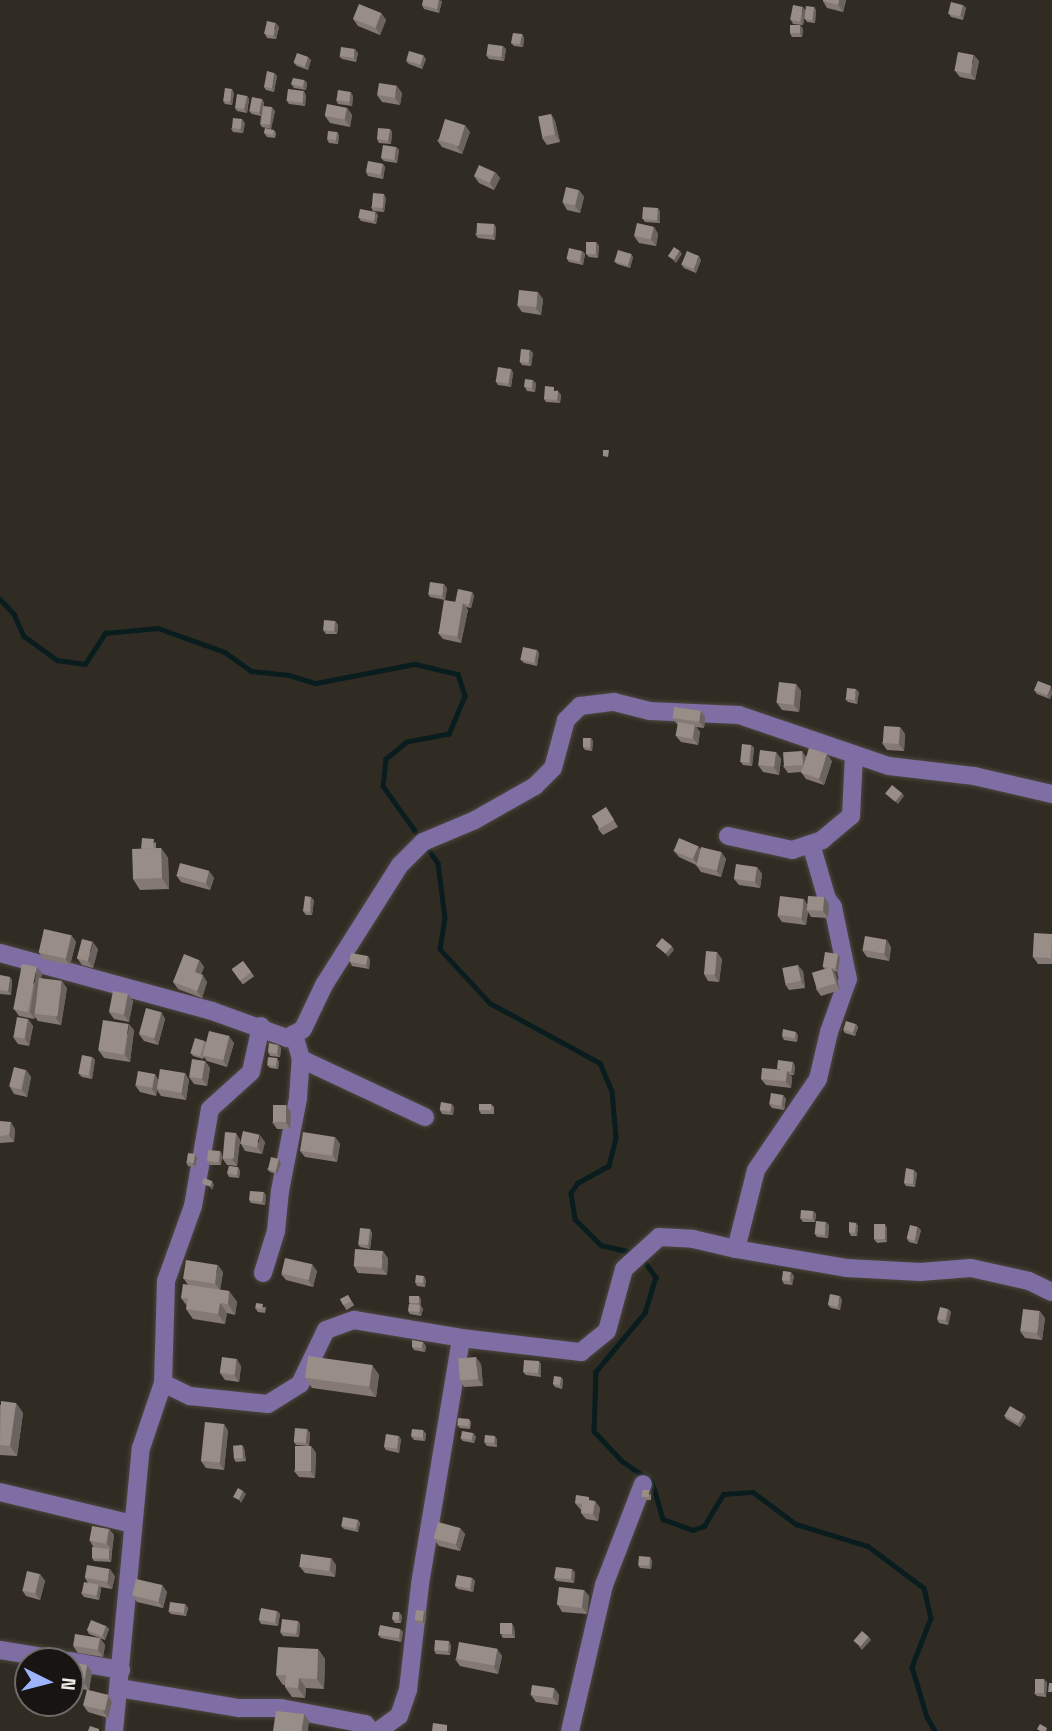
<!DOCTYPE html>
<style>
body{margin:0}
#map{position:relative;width:1052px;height:1731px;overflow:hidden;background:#312c23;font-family:"Space Grotesk",sans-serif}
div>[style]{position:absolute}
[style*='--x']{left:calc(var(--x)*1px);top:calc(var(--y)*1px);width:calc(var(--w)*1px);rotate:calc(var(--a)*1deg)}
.stream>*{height:4.5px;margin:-2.25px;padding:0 2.25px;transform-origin:2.25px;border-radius:2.25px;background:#091c1e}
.roads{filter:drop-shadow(0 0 2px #4c473e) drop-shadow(0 0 2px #4c473e)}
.minor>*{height:18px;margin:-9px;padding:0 9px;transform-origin:9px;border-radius:9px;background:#7e6ea4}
.wall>*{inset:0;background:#847975;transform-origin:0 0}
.shaded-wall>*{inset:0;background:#6b635f}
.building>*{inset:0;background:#998d88;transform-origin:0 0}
span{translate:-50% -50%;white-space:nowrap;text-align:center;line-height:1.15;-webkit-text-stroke:7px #171411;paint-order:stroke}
.north{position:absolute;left:14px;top:1647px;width:70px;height:70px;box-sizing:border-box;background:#171411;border:2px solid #6e6a67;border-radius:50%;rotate:96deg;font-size:19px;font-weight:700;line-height:28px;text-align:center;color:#f0ece7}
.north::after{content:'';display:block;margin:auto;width:24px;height:32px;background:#9bb4fd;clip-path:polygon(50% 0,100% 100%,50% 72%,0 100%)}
</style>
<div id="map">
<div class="stream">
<div style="--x:0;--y:599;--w:21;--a:47"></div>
<div style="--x:14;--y:614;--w:24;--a:66"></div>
<div style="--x:24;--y:636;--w:41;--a:36"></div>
<div style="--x:57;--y:660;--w:28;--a:8"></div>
<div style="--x:85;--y:664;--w:37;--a:-57"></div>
<div style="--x:105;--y:633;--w:53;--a:-5.4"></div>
<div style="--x:158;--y:628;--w:71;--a:19.7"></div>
<div style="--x:225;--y:652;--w:32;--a:36"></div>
<div style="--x:251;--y:671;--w:38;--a:6"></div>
<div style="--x:289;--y:675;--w:28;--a:17"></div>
<div style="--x:316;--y:683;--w:101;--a:-10.9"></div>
<div style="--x:415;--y:664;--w:44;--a:13.1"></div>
<div style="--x:458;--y:674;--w:23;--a:72"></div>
<div style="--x:465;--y:696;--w:41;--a:112.8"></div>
<div style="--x:449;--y:734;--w:43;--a:169.2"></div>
<div style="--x:407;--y:742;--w:27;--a:141"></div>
<div style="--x:386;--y:759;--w:27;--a:96"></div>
<div style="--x:383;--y:786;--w:65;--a:54.4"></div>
<div style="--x:426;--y:846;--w:21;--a:55"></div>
<div style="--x:438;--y:863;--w:55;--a:82.7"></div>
<div style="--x:445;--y:918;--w:31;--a:99"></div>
<div style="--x:440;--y:949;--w:74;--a:47.2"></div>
<div style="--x:490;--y:1003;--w:125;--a:28.6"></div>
<div style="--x:600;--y:1063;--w:30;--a:67"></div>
<div style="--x:612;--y:1091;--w:47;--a:85.1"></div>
<div style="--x:616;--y:1138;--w:29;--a:104"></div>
<div style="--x:609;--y:1166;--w:35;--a:151"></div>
<div style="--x:578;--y:1183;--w:12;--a:125"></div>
<div style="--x:571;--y:1193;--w:26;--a:81"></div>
<div style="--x:575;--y:1219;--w:37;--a:45"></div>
<div style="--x:601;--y:1245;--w:36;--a:13"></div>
<div style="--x:642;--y:1258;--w:24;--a:54"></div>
<div style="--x:656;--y:1277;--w:38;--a:107"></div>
<div style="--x:645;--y:1313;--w:77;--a:129.7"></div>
<div style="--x:596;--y:1372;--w:59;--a:91.9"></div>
<div style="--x:594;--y:1431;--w:41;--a:47"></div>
<div style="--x:622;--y:1461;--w:36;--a:34"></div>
<div style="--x:652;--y:1481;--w:40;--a:74"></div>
<div style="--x:663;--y:1519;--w:32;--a:20"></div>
<div style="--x:693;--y:1530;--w:12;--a:-20"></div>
<div style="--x:704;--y:1526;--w:37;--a:-59"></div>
<div style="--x:723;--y:1494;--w:30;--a:-4"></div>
<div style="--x:753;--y:1492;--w:54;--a:36.7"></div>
<div style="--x:796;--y:1524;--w:75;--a:17"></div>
<div style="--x:868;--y:1546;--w:70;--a:36.9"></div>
<div style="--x:924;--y:1588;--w:31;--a:77"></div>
<div style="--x:931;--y:1618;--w:53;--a:111.2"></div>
<div style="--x:912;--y:1667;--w:52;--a:73.3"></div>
<div style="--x:927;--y:1717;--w:16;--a:60"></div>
</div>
<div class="roads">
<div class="minor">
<div style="--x:728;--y:836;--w:66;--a:12.3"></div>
<div style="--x:792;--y:850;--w:32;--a:-18"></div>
<div style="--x:822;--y:840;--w:38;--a:-40"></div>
<div style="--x:851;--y:816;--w:61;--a:-87.2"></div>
<div style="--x:0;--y:953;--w:220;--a:15.3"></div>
<div style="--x:212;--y:1011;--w:80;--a:19.8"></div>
<div style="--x:287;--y:1038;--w:18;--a:-29"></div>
<div style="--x:303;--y:1029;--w:49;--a:-64.5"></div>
<div style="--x:324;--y:985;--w:142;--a:-57.7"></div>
<div style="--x:400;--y:865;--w:33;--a:-45"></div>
<div style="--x:423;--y:842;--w:56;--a:-22.9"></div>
<div style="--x:475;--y:820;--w:69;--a:-29.5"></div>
<div style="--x:535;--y:786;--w:25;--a:-45"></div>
<div style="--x:553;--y:768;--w:50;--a:-74.8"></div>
<div style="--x:566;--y:720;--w:20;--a:-45"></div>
<div style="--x:580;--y:706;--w:34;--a:-7"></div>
<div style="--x:614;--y:702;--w:37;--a:14"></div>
<div style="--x:650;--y:711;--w:89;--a:2.6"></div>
<div style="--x:739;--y:715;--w:158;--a:18.8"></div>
<div style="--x:889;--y:766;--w:86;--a:6.7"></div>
<div style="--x:974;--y:776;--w:80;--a:13"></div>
<div style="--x:301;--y:1059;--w:137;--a:25.1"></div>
<div style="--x:736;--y:1249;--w:81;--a:-75.8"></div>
<div style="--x:756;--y:1170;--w:110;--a:-55.7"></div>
<div style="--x:818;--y:1079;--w:48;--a:-76.8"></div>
<div style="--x:829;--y:1032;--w:56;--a:-70.3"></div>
<div style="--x:848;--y:979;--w:74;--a:-101.8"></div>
<div style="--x:833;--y:907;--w:10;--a:-127"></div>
<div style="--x:827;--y:899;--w:57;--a:-106.2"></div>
<div style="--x:263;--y:1273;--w:44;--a:-72.8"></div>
<div style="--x:276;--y:1231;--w:40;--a:-84.3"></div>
<div style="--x:280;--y:1191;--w:95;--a:-79"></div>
<div style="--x:298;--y:1098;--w:39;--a:-86"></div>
<div style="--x:301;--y:1059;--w:26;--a:-106"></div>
<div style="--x:163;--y:1383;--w:30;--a:26"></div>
<div style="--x:190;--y:1396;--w:78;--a:5.9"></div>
<div style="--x:268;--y:1404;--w:38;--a:-32"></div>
<div style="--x:300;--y:1384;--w:60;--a:-64.3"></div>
<div style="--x:326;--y:1330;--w:30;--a:-20"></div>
<div style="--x:354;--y:1320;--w:109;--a:9.5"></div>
<div style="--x:461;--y:1338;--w:121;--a:6.7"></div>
<div style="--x:581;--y:1352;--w:33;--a:-39"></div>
<div style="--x:607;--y:1331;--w:64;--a:-74.7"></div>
<div style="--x:624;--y:1269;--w:47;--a:-42.4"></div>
<div style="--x:659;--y:1237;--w:34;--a:3"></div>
<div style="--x:693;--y:1239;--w:44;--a:13.1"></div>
<div style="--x:736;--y:1249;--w:113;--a:9.7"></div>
<div style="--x:847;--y:1268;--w:73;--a:3.1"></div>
<div style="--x:920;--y:1272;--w:51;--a:-4.5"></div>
<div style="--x:971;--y:1268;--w:59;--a:12.6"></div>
<div style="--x:1029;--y:1281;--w:25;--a:26"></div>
<div style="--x:0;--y:1492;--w:136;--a:13.6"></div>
<div style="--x:0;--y:1650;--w:68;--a:9.3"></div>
<div style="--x:70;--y:1661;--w:52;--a:10"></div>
<div style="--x:119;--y:1688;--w:122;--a:9.5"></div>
<div style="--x:239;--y:1708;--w:42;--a:0"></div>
<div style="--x:281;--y:1708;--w:86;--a:10.8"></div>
<div style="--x:365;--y:1724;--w:9;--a:49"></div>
<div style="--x:114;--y:1731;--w:284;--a:-84.6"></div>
<div style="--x:141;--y:1448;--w:69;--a:-71.3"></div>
<div style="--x:163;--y:1383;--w:102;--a:-88.3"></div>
<div style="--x:166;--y:1281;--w:80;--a:-70.2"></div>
<div style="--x:193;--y:1206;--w:98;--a:-80.1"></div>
<div style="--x:210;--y:1109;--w:55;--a:-42.1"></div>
<div style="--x:251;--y:1072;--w:47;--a:-77.7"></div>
<div style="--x:378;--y:1731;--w:26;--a:-36"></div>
<div style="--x:399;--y:1716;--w:28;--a:-71"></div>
<div style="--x:408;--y:1690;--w:107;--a:-83.5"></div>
<div style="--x:420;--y:1584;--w:249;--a:-80.5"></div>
<div style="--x:570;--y:1731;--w:150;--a:-76.9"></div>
<div style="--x:604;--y:1585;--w:108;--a:-68.9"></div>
</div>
</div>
<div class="wall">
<div style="clip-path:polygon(823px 0,846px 0,843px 12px,827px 8px,823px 1px)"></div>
<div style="clip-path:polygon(442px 1px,439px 13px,424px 9px,422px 5px)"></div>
<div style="clip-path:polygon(963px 5px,966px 8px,963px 20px,951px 17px,949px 14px)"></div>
<div style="clip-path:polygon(814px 7px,816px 10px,815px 23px,807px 22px,805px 19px,805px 13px,803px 25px,793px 24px,791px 20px,805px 10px)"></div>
<div style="clip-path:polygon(381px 13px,386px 20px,380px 35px,358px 26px,353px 19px)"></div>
<div style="clip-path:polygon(800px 25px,803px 29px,802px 37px,792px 37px,790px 33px)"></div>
<div style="clip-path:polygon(279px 27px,276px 39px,267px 38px,265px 34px)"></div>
<div style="clip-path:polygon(522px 34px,524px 38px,523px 47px,514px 46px,511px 43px)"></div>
<div style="clip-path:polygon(506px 49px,504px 61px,489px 59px,486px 55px)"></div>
<div style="clip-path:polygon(358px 53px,356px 62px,342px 59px,339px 56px)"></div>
<div style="clip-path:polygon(426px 59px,422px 69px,409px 64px,406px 61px)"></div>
<div style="clip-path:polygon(311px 60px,308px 70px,297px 66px,294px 63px)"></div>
<div style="clip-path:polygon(979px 61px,975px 80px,960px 77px,955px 71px)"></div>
<div style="clip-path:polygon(274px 73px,277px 76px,274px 92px,266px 90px,264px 87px)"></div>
<div style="clip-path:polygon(304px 80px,307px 83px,306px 90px,294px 88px,291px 84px)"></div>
<div style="clip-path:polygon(234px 93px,232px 105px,225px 104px,223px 101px)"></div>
<div style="clip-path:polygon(402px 93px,400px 105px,382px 102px,377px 95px)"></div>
<div style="clip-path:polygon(306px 95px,305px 106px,289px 104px,287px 101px)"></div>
<div style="clip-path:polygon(247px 96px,249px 99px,247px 113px,237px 111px,235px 108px)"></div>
<div style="clip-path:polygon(353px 96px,352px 106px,338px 104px,336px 100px)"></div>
<div style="clip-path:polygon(262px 99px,264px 103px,263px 106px,275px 111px,271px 129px,262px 127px,260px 124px,261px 116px,252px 114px,249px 111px)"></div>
<div style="clip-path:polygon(347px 108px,352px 115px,350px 127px,330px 123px,325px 116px)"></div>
<div style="clip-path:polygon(551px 114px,555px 121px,560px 142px,547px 145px,542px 138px)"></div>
<div style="clip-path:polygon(245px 123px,243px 133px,233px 132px,231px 128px)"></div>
<div style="clip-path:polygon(390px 129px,392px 132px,391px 144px,379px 143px,377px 139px)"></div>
<div style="clip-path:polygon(274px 130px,276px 133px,275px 138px,267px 137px,264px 133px)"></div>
<div style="clip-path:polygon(337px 132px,339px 135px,338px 144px,329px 143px,327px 139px)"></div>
<div style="clip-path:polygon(470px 132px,462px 154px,442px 147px,437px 140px)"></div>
<div style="clip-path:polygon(396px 147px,399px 150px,397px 163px,384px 161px,381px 158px)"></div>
<div style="clip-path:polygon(383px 164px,385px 167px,383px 179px,368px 176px,366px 172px)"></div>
<div style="clip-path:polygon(495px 172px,500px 178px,494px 190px,479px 183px,474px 176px)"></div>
<div style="clip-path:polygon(579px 190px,584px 197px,580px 213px,567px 210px,563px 203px)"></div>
<div style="clip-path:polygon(386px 198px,384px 212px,373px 211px,371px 207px)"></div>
<div style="clip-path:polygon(660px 211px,660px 223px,645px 222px,643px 219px)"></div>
<div style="clip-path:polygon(378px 215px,376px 224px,361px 221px,359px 218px)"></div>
<div style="clip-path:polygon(494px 224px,496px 228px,495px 240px,478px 238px,475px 234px)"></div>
<div style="clip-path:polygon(654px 227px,658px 234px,656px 246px,639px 243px,634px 236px)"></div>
<div style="clip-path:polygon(596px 242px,599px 246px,598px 258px,589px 257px,586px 254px)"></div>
<div style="clip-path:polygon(582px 251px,585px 254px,583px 265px,569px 262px,567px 259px)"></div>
<div style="clip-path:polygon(631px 254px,633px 257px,630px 268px,617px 264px,614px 261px)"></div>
<div style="clip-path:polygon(701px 260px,696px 273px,684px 268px,681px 264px)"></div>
<div style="clip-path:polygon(543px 299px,541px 315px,522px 312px,517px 305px)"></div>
<div style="clip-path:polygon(533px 353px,531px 366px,522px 365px,520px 362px)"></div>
<div style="clip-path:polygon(511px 369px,513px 373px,511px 387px,498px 385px,496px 382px)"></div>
<div style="clip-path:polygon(536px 383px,535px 392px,527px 391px,525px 387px)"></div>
<div style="clip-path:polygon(557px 390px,561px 395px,560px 403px,546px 402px,544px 399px)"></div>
<div style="clip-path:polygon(447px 588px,445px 600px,430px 597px,428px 594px)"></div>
<div style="clip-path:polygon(472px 592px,474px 596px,471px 608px,466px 607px,468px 610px,461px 643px,443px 639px,438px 633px,455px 602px)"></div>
<div style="clip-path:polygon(335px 621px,338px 625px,337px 634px,326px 634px,323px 630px)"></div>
<div style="clip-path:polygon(537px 650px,539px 653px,537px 666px,524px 663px,521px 660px)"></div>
<div style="clip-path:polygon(1038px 681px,1050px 699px,1037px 694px,1034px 690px)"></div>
<div style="clip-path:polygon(796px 684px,801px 691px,799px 712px,782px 710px,777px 703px)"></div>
<div style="clip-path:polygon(859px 692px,857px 704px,848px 702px,845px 699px)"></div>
<div style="clip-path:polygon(701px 711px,705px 717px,704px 728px,696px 727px,700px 732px,698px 745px,681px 742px,676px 736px,678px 725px,672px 718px)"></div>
<div style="clip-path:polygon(900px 727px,905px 734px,904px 751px,887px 750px,882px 743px)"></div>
<div style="clip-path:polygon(593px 741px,592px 751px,585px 750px,583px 747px)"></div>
<div style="clip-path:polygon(751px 745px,754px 748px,752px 766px,743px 765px,741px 762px)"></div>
<div style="clip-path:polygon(802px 751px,806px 757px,832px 761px,824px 785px,806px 779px,801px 772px,788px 773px,783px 766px)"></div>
<div style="clip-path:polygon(776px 752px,781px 759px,779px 775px,763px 772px,758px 765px)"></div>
<div style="clip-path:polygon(606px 807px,618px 827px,603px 835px,598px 829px)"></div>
<div style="clip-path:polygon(156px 842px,156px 848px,161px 848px,168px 858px,169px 889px,140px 890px,133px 879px,141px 848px)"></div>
<div style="clip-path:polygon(698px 846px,700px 849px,721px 852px,726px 859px,721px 877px,701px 872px,696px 865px,679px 857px,674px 851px)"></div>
<div style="clip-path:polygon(757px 867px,762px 874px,760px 888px,739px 885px,734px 879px)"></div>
<div style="clip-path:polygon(209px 871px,214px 878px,210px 890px,181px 882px,176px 875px)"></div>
<div style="clip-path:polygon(314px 900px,312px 915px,306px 915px,303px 911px)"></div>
<div style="clip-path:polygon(807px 904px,829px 904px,828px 918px,811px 917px,808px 912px,806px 925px,782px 922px,777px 915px)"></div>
<div style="clip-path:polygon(1052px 934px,1052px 964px,1038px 964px,1033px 957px)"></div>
<div style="clip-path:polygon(71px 935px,76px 942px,70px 965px,43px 959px,39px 952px)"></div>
<div style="clip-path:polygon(891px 947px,889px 961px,867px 957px,862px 950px)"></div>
<div style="clip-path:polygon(98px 949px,93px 968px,82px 965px,77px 958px)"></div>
<div style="clip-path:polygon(838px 954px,840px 957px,838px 972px,834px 971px,840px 990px,821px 996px,816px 989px,825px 969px,823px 967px)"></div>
<div style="clip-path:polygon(368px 956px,370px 960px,369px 969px,352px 966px,350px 962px)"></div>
<div style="clip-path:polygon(722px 959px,719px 982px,708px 981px,704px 974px)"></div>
<div style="clip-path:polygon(199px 960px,204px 967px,201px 975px,207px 982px,202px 998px,178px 989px,173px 982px)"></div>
<div style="left:243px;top:961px;width:19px;height:14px;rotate:54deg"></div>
<div style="clip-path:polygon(803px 971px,805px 988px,789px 990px,785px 984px)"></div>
<div style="clip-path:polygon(42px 973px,41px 978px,67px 988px,61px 1025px,38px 1021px,35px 1017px,34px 1019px,19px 1016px,14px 1009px)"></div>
<div style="clip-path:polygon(0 975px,12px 980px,11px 995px,0 994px)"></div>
<div style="clip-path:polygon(128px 994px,133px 1001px,129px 1022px,114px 1019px,109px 1012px)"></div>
<div style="clip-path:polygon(161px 1012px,165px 1019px,158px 1045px,144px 1041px,139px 1034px)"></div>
<div style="clip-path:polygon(28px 1019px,33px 1026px,29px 1046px,18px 1044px,13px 1037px)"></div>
<div style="clip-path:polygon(856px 1024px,858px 1027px,855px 1036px,845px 1033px,843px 1030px)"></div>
<div style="clip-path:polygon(134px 1030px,130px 1062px,104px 1058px,99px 1051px)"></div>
<div style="clip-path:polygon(798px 1035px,797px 1042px,784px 1040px,782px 1036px)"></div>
<div style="clip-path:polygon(205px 1041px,206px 1042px,234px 1043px,227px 1067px,207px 1061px,204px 1057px,203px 1059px,193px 1056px,191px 1053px)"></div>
<div style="clip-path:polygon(278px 1045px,281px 1048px,280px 1057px,270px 1056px,268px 1052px)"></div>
<div style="clip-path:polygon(92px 1057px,95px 1060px,92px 1079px,82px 1077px,79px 1074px)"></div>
<div style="clip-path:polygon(277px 1058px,279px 1062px,278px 1069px,270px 1068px,267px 1065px)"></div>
<div style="clip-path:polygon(205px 1061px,210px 1068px,207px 1086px,194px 1084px,189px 1077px)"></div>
<div style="clip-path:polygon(795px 1066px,794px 1075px,790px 1075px,792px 1077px,791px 1088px,766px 1085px,761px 1079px)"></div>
<div style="clip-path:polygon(26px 1070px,31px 1077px,27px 1097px,14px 1094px,10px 1087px)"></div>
<div style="clip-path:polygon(185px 1073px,189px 1080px,186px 1100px,161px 1096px,157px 1090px,156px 1096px,140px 1092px,135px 1085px,155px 1074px,158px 1080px)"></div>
<div style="clip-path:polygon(783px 1095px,786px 1099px,784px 1110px,772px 1108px,769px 1104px)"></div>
<div style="clip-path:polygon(491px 1104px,494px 1107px,494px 1114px,481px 1114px,479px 1110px)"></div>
<div style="clip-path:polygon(454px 1107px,453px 1115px,442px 1114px,440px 1110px)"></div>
<div style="clip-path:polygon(291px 1112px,290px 1129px,277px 1129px,272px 1122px)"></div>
<div style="clip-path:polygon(0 1121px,15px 1129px,14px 1142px,0 1143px)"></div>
<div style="clip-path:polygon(236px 1133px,240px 1140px,237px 1166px,227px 1165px,222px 1158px)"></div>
<div style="clip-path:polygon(335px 1137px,340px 1144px,337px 1162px,305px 1157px,300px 1151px)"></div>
<div style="clip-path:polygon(265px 1142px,262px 1154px,245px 1151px,241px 1144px)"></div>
<div style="clip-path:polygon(220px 1151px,222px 1154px,221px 1165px,210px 1165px,207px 1161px)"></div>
<div style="clip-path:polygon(195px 1154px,197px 1158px,195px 1167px,188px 1166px,186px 1162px)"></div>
<div style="clip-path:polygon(279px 1159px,281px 1163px,277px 1174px,270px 1172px,267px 1169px)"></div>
<div style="clip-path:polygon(238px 1167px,240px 1171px,239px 1178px,229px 1177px,227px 1173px)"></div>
<div style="clip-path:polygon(917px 1173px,915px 1187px,906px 1186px,904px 1183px)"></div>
<div style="clip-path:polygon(266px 1195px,265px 1205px,251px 1203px,249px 1200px)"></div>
<div style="clip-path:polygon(813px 1211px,816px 1214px,815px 1222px,803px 1222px,800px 1218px)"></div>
<div style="clip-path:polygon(856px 1223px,858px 1226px,857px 1236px,851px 1236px,849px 1232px)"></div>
<div style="clip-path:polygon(829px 1225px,828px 1238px,817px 1237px,815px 1234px)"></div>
<div style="clip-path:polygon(887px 1228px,887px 1242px,877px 1243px,874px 1239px)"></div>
<div style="clip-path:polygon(370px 1229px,372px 1233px,370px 1249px,360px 1247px,358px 1244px)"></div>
<div style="clip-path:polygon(921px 1230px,917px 1244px,909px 1242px,907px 1239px)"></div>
<div style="clip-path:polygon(388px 1258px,387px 1275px,358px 1273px,354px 1266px)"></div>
<div style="clip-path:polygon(317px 1271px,313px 1287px,286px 1280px,281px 1274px)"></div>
<div style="clip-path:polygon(223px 1272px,220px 1290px,229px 1291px,237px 1302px,235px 1315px,227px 1313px,225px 1324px,193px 1319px,186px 1309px,187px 1306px,181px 1298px,188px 1285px,184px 1279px)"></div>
<div style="clip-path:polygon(794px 1276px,792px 1285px,784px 1284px,782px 1280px)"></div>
<div style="clip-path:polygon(426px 1280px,425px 1287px,417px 1286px,415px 1282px)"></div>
<div style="left:348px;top:1295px;width:12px;height:9px;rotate:59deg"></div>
<div style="clip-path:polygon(419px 1296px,421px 1300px,421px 1306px,423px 1309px,421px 1316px,410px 1314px,408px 1311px,409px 1304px)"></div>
<div style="clip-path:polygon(842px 1300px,840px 1310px,831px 1308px,828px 1305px)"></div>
<div style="clip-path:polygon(266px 1307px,265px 1313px,258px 1312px,255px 1308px)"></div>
<div style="clip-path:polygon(948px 1309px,951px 1312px,948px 1325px,939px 1323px,937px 1319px)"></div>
<div style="clip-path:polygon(1045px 1318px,1042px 1340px,1025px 1338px,1020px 1331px)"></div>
<div style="clip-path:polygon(426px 1346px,425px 1352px,414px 1350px,412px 1347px)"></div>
<div style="clip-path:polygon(539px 1361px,541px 1364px,541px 1377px,526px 1375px,523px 1372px)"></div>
<div style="clip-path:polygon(481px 1364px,483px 1386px,464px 1387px,460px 1380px)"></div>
<div style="clip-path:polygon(372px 1365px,379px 1375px,376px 1397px,312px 1388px,305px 1378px)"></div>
<div style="clip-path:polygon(241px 1366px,239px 1382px,225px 1380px,220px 1373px)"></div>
<div style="clip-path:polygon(561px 1377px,563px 1380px,562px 1389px,555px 1387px,553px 1384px)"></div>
<div style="clip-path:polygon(16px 1403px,23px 1413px,17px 1456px,0 1455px,0 1405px)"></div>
<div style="clip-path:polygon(1004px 1415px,1026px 1417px,1020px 1427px,1006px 1419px)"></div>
<div style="clip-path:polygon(469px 1419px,471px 1422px,470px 1429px,460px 1428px,457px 1425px)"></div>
<div style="clip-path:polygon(224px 1424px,228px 1431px,224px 1470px,206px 1468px,201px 1461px)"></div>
<div style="clip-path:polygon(307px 1429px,310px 1433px,309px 1446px,296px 1445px,294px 1442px)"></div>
<div style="clip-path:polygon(423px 1430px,426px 1434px,425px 1441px,414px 1440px,411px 1436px)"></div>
<div style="clip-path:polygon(473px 1433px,476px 1437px,474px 1443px,463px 1441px,460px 1438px)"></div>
<div style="clip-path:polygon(401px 1439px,399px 1453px,386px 1450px,384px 1447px)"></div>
<div style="clip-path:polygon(497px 1439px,497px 1447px,487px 1446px,484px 1442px)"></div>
<div style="clip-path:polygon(242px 1445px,244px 1448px,246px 1461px,236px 1462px,234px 1459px)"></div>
<div style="clip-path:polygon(311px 1446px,316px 1453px,315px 1478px,299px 1477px,294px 1471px)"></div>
<div style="clip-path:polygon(651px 1494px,651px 1500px,644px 1500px,642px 1497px)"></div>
<div style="clip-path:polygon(592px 1501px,595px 1501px,600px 1508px,598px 1521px,586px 1519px,581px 1513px,581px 1510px,575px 1503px)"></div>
<div style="clip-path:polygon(358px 1520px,360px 1523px,358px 1532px,344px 1529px,341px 1526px)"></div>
<div style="clip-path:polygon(460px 1528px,465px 1534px,460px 1551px,439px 1546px,434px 1539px)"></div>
<div style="clip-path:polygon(109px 1529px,114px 1535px,112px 1551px,111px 1551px,112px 1552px,111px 1562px,94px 1561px,92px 1558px,94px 1548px,90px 1541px)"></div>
<div style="clip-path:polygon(650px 1557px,652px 1561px,651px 1569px,640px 1568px,638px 1565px)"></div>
<div style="clip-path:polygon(331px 1558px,336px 1565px,335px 1577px,305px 1573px,300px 1567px)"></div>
<div style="clip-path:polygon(575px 1572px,574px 1583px,557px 1581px,554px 1578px)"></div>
<div style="clip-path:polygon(40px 1574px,45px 1581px,40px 1600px,26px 1596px,22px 1590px)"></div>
<div style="clip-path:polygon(115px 1576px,112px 1589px,100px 1587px,101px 1589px,99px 1600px,84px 1597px,81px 1593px,88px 1583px,85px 1578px)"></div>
<div style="clip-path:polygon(472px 1578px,475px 1581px,473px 1592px,458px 1589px,455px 1586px)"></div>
<div style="clip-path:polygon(162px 1585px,167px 1592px,163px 1608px,137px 1602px,133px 1596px)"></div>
<div style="clip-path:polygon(584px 1590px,589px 1596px,587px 1614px,562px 1612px,558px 1605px)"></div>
<div style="clip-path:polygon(185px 1604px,188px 1608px,186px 1616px,171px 1614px,168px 1611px)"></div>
<div style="clip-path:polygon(277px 1611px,280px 1614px,278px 1626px,261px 1624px,259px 1620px)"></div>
<div style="clip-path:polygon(424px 1611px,426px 1614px,425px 1624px,417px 1623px,415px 1620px)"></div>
<div style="clip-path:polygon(399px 1612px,402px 1616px,401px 1623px,395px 1623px,392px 1619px)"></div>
<div style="clip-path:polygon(298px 1621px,300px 1624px,299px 1637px,283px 1636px,280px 1632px)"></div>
<div style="clip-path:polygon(106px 1626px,109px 1629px,105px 1640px,89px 1634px,87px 1630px)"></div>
<div style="clip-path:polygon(514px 1627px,515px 1638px,503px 1638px,501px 1635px)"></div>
<div style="clip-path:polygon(400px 1629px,403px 1632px,401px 1642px,381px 1638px,378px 1635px)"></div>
<div style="clip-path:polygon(100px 1638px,105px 1645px,103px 1657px,78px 1653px,73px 1646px)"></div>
<div style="clip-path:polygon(451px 1645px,450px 1655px,436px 1654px,434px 1650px)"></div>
<div style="clip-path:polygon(318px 1649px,325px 1659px,324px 1689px,306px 1688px,305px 1698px,292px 1697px,285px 1687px,285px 1685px,283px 1685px,276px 1675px)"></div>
<div style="clip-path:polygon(497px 1649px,502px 1656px,498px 1674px,460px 1666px,455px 1659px)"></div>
<div style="clip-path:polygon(70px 1662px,87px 1665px,92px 1672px,89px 1690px,108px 1695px,112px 1702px,108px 1718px,88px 1712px,83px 1705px,87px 1690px,70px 1687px)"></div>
<div style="clip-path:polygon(1047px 1682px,1046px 1697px,1037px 1696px,1034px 1693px)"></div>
<div style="clip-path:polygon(554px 1688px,559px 1695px,558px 1705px,536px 1702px,531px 1695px)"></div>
</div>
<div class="shaded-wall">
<div style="clip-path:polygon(439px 0,442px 1px,439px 13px,437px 9px)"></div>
<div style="clip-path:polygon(839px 0,846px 0,843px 12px,838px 5px)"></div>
<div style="clip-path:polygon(963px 5px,966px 8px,963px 20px,961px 16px)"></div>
<div style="clip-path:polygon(803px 7px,806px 11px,803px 25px,801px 22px)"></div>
<div style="clip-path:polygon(814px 7px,816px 10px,815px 23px,813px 20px)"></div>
<div style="clip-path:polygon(381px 13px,386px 20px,380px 35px,376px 28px)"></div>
<div style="clip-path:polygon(276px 23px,279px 27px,276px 39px,274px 36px)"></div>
<div style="clip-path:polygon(800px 25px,803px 29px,802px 37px,800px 34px)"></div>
<div style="clip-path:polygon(522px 34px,524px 38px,523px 47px,520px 44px)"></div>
<div style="clip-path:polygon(503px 46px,506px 49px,504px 61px,501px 57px)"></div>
<div style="clip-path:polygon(355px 49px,358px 53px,356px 62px,354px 58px)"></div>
<div style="clip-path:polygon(423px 55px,426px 59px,422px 69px,420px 65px)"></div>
<div style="clip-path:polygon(974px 55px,979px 61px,975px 80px,971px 74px)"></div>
<div style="clip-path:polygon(308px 57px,311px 60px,308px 70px,305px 66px)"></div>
<div style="clip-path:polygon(274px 73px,277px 76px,274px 92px,272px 88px)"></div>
<div style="clip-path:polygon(304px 80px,307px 83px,306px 90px,303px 87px)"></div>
<div style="clip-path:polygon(397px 86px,402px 93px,400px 105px,395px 98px)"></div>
<div style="clip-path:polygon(232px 89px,234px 93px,232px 105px,230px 102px)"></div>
<div style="clip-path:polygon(304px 91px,306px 95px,305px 106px,302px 103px)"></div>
<div style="clip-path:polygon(351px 92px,353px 96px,352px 106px,349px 103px)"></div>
<div style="clip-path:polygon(247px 96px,249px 99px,247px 113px,244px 109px)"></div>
<div style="clip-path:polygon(262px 99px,264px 103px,262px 116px,259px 113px)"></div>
<div style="clip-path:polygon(272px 107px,275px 111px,271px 129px,269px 125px)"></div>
<div style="clip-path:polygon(347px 108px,352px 115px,350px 127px,345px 120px)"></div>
<div style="clip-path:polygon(551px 114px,555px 121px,560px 142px,555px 135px)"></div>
<div style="clip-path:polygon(242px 119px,245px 123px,243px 133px,240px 130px)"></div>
<div style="clip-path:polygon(465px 125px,470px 132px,462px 154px,457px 147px)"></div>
<div style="clip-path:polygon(390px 129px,392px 132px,391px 144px,388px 141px)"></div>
<div style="clip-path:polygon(337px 132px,339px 135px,338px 144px,336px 140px)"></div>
<div style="clip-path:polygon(396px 147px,399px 150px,397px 163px,395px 160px)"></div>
<div style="clip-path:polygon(383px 164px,385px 167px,383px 179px,381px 175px)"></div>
<div style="clip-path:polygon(495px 172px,500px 178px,494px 190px,490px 183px)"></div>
<div style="clip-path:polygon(579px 190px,584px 197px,580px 213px,575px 206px)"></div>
<div style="clip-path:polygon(384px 194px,386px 198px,384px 212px,382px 209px)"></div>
<div style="clip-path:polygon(658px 208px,660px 211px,660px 223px,657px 220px)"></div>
<div style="clip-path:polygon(376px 212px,378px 215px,376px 224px,374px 221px)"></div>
<div style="clip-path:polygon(494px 224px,496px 228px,495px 240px,493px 236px)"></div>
<div style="clip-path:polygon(654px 227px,658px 234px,656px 246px,651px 239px)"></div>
<div style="clip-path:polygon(596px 242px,599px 246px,598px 258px,596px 254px)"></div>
<div style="clip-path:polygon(582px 251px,585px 254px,583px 265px,581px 262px)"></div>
<div style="clip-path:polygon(680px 251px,682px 254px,676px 263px,673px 260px)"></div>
<div style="clip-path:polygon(631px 254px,633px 257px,630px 268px,627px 265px)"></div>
<div style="clip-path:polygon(699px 256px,701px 260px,696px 273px,694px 269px)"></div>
<div style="clip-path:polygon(538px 292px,543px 299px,541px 315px,536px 308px)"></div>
<div style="clip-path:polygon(530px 350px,533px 353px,531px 366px,529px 363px)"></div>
<div style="clip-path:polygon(511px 369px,513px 373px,511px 387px,508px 384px)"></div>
<div style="clip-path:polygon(533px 380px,536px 383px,535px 392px,532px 388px)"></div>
<div style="clip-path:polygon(558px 391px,561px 395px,560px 403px,557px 400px)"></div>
<div style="clip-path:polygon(444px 584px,447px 588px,445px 600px,442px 596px)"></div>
<div style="clip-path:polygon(472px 592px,474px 596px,471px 608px,469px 605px)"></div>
<div style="clip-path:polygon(463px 603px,468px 610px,461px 643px,457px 636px)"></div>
<div style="clip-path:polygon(335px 621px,338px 625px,337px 634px,334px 631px)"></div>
<div style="clip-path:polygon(537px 650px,539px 653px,537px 666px,535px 662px)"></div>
<div style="clip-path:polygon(796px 684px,801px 691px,799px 712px,794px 705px)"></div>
<div style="clip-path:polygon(1051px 686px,1052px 694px,1050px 699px,1047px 696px)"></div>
<div style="clip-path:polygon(856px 689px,859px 692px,857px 704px,855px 700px)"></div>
<div style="clip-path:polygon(701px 711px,705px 717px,704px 728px,699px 721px)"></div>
<div style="clip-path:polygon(695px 725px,700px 732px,698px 745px,693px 738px)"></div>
<div style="clip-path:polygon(900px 727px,905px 734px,904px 751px,899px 744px)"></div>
<div style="clip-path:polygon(591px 738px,593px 741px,592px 751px,590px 748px)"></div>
<div style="clip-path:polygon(751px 745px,754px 748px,752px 766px,750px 763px)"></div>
<div style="clip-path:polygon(802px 751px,806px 758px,807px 772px,803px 765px)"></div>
<div style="clip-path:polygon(776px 752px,781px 759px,779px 775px,774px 768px)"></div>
<div style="clip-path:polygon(827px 754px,832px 761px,824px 785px,819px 779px)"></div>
<div style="clip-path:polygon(902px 793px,904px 796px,898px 804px,895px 801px)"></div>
<div style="clip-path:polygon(698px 846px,703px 853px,698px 865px,693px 858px)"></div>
<div style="clip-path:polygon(161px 848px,168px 858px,169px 889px,162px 878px)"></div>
<div style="clip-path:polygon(721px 852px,726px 859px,721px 877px,716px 870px)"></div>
<div style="clip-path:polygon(757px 867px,762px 874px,760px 888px,755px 882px)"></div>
<div style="clip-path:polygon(209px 871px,214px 878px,210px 890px,206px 883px)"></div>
<div style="clip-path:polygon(311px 897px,314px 900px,312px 915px,310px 912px)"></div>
<div style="clip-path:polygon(824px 897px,829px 904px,828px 918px,823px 911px)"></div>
<div style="clip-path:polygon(804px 899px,808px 906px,806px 910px,808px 912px,806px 925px,801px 918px)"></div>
<div style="clip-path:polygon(71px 935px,76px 942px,70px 965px,65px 958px)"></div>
<div style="clip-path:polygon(887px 940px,891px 947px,889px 961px,884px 954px)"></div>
<div style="clip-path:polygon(93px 942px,98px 949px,93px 968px,88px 961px)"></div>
<div style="clip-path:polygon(672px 946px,674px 950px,668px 957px,666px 954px)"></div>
<div style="clip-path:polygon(717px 952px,722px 959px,719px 982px,714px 975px)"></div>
<div style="clip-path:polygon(838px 954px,840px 957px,838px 972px,836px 969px)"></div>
<div style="clip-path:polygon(368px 956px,370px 960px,369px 969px,366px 965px)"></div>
<div style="clip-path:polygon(199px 960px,204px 967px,199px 979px,195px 972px)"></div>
<div style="clip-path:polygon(798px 965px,803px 971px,805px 988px,801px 981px)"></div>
<div style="clip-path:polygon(37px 967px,42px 973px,35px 1015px,33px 1014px,35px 1017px,34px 1019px,30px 1012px)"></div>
<div style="clip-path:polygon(831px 967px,836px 974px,840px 990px,836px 983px)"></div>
<div style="clip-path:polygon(203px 975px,207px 982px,202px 998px,197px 991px)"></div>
<div style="clip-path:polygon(10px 977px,12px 980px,11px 995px,8px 991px)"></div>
<div style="clip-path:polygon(62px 981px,67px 988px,61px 1025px,56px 1018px)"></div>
<div style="clip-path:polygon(128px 994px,133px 1001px,129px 1022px,124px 1015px)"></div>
<div style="clip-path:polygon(161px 1012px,165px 1019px,158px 1045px,153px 1038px)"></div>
<div style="clip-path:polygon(28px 1019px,33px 1026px,29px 1046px,25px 1039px)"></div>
<div style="clip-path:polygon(129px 1024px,134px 1030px,130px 1062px,125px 1055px)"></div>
<div style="clip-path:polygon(856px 1024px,858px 1027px,855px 1036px,853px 1033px)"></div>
<div style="clip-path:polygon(796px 1032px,798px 1035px,797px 1042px,795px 1038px)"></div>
<div style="clip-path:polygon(229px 1036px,234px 1043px,227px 1067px,223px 1060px)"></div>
<div style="clip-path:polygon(278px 1045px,281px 1048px,280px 1057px,277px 1054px)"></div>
<div style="clip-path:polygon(92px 1057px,95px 1060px,92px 1079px,90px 1076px)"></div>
<div style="clip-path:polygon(277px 1058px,279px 1062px,278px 1069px,276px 1066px)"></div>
<div style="clip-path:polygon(205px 1061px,210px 1068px,207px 1086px,202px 1079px)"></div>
<div style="clip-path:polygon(793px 1062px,795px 1066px,794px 1075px,791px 1072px)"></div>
<div style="clip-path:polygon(26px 1070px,31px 1077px,27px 1097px,22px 1090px)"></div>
<div style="clip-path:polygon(787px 1070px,792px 1077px,791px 1088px,786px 1082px)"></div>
<div style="clip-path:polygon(185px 1073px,189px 1080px,186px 1100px,181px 1093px)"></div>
<div style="clip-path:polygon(155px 1074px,159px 1081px,156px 1096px,152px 1089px)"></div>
<div style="clip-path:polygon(783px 1095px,786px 1099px,784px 1110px,782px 1106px)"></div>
<div style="clip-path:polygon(452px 1104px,454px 1107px,453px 1115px,450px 1112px)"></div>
<div style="clip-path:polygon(286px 1105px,291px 1112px,290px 1129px,286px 1122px)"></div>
<div style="clip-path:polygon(11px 1122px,15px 1129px,14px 1142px,9px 1135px)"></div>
<div style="clip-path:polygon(236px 1133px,240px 1140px,237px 1166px,232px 1159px)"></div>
<div style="clip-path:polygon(260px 1135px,265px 1142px,262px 1154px,258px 1148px)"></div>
<div style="clip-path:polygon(335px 1137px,340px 1144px,337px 1162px,333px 1155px)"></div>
<div style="clip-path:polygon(220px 1151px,222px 1154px,221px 1165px,219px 1162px)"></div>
<div style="clip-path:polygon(195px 1154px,197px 1158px,195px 1167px,193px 1164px)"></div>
<div style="clip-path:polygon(279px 1159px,281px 1163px,277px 1174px,275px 1171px)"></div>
<div style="clip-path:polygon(238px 1167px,240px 1171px,239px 1178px,237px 1175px)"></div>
<div style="clip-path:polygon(914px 1170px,917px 1173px,915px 1187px,913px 1184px)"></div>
<div style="clip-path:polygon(212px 1181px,214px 1185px,212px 1190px,210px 1187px)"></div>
<div style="clip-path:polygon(264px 1192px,266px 1195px,265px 1205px,262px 1202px)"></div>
<div style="clip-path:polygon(813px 1211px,816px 1214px,815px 1222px,813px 1219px)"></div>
<div style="clip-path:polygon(826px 1222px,829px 1225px,828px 1238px,825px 1235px)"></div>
<div style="clip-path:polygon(856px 1223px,858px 1226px,857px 1236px,855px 1233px)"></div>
<div style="clip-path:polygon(885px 1224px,887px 1228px,887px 1242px,884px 1239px)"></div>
<div style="clip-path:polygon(918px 1227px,921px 1230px,917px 1244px,915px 1241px)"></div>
<div style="clip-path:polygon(370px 1229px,372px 1233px,370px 1249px,367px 1245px)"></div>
<div style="clip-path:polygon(383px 1251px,388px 1258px,387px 1275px,382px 1269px)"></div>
<div style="clip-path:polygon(312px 1264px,317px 1271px,313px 1287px,308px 1280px)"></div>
<div style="clip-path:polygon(218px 1265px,223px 1272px,220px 1290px,215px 1283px)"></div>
<div style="clip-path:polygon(791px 1272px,794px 1276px,792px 1285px,790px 1281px)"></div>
<div style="clip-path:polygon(424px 1276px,426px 1280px,425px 1287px,423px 1283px)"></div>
<div style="clip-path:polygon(229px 1291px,237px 1302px,235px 1315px,228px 1304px)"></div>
<div style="clip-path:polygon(419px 1296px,421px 1300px,421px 1306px,423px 1309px,421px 1316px,419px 1313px,420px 1306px,418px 1303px)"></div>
<div style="clip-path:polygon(840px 1296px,842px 1300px,840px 1310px,838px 1306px)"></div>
<div style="clip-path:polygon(220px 1303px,227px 1313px,225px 1324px,218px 1314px)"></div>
<div style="clip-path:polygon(948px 1309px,951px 1312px,948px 1325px,946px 1321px)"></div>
<div style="clip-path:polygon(1040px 1311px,1045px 1318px,1042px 1340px,1037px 1334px)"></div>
<div style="clip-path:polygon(423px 1342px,426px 1346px,425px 1352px,422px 1348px)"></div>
<div style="clip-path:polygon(476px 1357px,481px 1364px,483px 1386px,478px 1379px)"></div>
<div style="clip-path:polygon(237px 1359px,241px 1366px,239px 1382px,234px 1375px)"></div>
<div style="clip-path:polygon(539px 1361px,541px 1364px,541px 1377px,538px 1373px)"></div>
<div style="clip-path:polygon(372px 1365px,379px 1375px,376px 1397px,369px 1387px)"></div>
<div style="clip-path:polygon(561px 1377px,563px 1380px,562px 1389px,560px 1385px)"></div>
<div style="clip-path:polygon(16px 1403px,23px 1413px,17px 1456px,10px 1446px)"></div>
<div style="clip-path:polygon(1024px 1414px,1026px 1417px,1020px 1427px,1018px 1424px)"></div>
<div style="clip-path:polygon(224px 1424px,228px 1431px,224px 1470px,219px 1463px)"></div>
<div style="clip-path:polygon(307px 1429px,310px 1433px,309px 1446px,306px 1443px)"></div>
<div style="clip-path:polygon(423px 1430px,426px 1434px,425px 1441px,423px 1438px)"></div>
<div style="clip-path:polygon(473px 1433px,476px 1437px,474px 1443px,472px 1440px)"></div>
<div style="clip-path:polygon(399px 1436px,401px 1439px,399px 1453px,397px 1449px)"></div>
<div style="clip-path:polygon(495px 1436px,497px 1439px,497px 1447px,494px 1443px)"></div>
<div style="clip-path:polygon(242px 1445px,244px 1448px,246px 1461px,243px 1458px)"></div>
<div style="clip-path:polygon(311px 1446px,316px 1453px,315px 1478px,310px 1471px)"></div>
<div style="clip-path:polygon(243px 1491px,246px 1494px,241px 1503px,239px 1500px)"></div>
<div style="clip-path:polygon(595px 1501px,600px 1508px,598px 1521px,593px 1514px)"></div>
<div style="clip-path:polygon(358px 1520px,360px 1523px,358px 1532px,356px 1529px)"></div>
<div style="clip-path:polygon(460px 1528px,465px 1534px,460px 1551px,456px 1545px)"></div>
<div style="clip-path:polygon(109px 1529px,114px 1535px,112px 1551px,107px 1544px)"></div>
<div style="clip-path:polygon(109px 1549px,112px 1552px,111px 1562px,109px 1559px)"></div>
<div style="clip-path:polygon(650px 1557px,652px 1561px,651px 1569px,649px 1566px)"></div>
<div style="clip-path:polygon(331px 1558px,336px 1565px,335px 1577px,330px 1570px)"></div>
<div style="clip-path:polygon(110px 1569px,115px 1576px,112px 1589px,107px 1583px)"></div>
<div style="clip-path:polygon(572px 1569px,575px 1572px,574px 1583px,571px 1579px)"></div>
<div style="clip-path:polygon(40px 1574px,45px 1581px,40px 1600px,35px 1593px)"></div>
<div style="clip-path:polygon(472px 1578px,475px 1581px,473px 1592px,471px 1589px)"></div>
<div style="clip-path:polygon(99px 1585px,101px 1589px,99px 1600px,96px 1596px)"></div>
<div style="clip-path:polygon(162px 1585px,167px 1592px,163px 1608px,158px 1601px)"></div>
<div style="clip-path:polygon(584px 1590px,589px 1596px,587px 1614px,582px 1607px)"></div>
<div style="clip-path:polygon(185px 1604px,188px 1608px,186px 1616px,184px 1613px)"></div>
<div style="clip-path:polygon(277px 1611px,280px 1614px,278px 1626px,276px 1623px)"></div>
<div style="clip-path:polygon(424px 1611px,426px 1614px,425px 1624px,422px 1621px)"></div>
<div style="clip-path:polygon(399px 1612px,402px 1616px,401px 1623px,399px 1620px)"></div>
<div style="clip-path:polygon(298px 1621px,300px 1624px,299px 1637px,296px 1634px)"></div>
<div style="clip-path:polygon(512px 1623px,514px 1627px,515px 1638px,512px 1634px)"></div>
<div style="clip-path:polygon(106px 1626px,109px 1629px,105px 1640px,103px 1636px)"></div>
<div style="clip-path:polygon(400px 1629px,403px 1632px,401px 1642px,399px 1638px)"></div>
<div style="clip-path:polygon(869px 1637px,871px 1640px,862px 1650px,859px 1647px)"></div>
<div style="clip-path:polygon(100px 1638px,105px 1645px,103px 1657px,98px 1650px)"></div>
<div style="clip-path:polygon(449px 1641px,451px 1645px,450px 1655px,448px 1652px)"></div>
<div style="clip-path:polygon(318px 1649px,325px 1659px,324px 1689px,317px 1679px)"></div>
<div style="clip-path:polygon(497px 1649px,502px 1656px,498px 1674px,494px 1667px)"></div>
<div style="clip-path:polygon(87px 1665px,92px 1672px,89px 1690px,84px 1683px)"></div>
<div style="clip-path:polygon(299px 1678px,306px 1688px,305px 1698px,298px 1688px)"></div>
<div style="clip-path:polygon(1044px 1679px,1047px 1682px,1046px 1697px,1044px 1693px)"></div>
<div style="clip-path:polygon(554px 1688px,559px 1695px,558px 1705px,553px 1698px)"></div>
<div style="clip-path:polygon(108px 1695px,112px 1702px,108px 1718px,103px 1711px)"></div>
<div style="clip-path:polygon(304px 1714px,309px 1721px,308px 1731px,302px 1731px)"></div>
</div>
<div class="building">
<div style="clip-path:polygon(423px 0,439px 0,437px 9px,422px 5px)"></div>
<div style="clip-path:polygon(823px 0,839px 0,838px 5px,823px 1px)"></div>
<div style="left:951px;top:2px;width:12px;height:12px;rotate:14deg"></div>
<div style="left:359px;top:4px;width:24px;height:16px;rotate:22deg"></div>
<div style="left:793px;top:5px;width:10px;height:15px;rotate:11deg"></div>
<div style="left:806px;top:6px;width:8px;height:13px;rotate:7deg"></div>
<div style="left:267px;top:21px;width:9px;height:13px;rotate:13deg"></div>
<div style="left:790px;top:25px;width:10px;height:8px"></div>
<div style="clip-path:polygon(513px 33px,522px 34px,520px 44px,511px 43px)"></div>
<div style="left:488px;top:44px;width:15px;height:11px;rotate:8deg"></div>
<div style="left:341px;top:47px;width:14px;height:9px;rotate:8deg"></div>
<div style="left:409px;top:51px;width:15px;height:10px;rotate:16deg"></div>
<div style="left:958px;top:52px;width:16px;height:19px;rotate:11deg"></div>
<div style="left:297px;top:53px;width:12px;height:10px;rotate:20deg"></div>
<div style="clip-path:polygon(267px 71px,274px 73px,272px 88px,264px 87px)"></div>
<div style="clip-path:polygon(293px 78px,304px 80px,303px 87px,291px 84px)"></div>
<div style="left:379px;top:83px;width:18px;height:12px;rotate:9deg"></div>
<div style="left:225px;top:88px;width:7px;height:13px;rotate:8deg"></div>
<div style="left:288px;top:89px;width:16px;height:12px;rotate:7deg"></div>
<div style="left:338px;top:90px;width:13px;height:10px;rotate:9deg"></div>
<div style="clip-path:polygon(237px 94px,247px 96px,244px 109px,235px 108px)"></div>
<div style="left:252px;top:97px;width:10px;height:14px;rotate:11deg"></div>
<div style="left:327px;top:104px;width:20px;height:12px;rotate:11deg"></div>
<div style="left:263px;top:106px;width:9px;height:18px;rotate:6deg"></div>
<div style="left:551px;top:114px;width:21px;height:13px;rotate:79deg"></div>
<div style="left:233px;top:118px;width:9px;height:10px;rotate:6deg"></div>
<div style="left:445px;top:119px;width:21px;height:22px;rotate:17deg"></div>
<div style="left:265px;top:128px;width:9px;height:5px;rotate:13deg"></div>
<div style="clip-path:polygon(378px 128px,390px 129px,388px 141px,377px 139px)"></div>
<div style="left:328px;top:131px;width:9px;height:8px;rotate:6deg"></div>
<div style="left:383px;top:145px;width:13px;height:13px;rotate:9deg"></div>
<div style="left:368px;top:161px;width:15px;height:11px;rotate:11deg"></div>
<div style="left:479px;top:165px;width:17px;height:12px;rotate:24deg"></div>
<div style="left:566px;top:187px;width:13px;height:16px;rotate:13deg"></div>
<div style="left:373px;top:193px;width:11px;height:14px;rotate:5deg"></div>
<div style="left:643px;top:207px;width:15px;height:12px;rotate:4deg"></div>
<div style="left:360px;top:209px;width:16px;height:9px;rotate:11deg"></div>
<div style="left:477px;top:223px;width:17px;height:11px;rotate:3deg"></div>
<div style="left:637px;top:223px;width:17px;height:13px;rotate:13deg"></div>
<div style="left:586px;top:242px;width:10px;height:12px"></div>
<div style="left:674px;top:247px;width:7px;height:11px;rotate:34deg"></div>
<div style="left:569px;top:248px;width:13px;height:11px;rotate:13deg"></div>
<div style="left:618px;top:250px;width:14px;height:12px;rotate:17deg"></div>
<div style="left:687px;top:251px;width:13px;height:14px;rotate:23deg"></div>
<div style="left:519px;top:290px;width:19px;height:15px;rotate:6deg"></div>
<div style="left:521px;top:349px;width:9px;height:13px;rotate:6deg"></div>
<div style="left:498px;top:367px;width:13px;height:15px;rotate:9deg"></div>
<div style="left:525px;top:379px;width:8px;height:8px;rotate:7deg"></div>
<div style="clip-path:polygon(545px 386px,554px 387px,554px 391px,558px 391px,557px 400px,544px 399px)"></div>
<div style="clip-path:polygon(603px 450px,609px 450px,608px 457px,603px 456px)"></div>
<div style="left:430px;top:582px;width:14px;height:12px;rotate:8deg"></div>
<div style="left:458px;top:589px;width:14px;height:13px;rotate:12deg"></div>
<div style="left:444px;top:600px;width:19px;height:34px;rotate:9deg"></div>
<div style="left:324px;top:620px;width:11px;height:10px;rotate:5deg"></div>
<div style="left:523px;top:647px;width:14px;height:13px;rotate:12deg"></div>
<div style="left:1038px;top:681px;width:14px;height:10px;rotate:21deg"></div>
<div style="left:779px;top:682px;width:17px;height:21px;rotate:7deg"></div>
<div style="left:847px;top:688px;width:9px;height:11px;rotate:6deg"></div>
<div style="left:674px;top:707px;width:27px;height:11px;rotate:8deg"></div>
<div style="left:678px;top:722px;width:17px;height:14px;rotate:10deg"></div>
<div style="left:884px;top:726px;width:16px;height:17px;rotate:4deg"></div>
<div style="clip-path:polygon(583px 738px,591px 738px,590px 748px,583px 747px)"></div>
<div style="left:742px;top:744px;width:9px;height:18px;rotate:6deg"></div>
<div style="left:809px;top:748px;width:19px;height:26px;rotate:18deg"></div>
<div style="left:760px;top:750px;width:16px;height:15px;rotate:7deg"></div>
<div style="left:802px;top:751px;width:14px;height:19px;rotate:86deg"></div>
<div style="left:892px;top:785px;width:13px;height:11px;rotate:39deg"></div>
<div style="left:606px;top:807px;width:15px;height:17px;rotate:58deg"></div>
<div style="left:142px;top:838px;width:12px;height:10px;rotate:5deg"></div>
<div style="left:679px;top:838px;width:21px;height:14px;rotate:23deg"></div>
<div style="left:701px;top:847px;width:21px;height:19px;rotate:14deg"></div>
<div style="left:161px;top:848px;width:30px;height:29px;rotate:88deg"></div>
<div style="left:180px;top:863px;width:30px;height:13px;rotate:15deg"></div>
<div style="left:736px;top:864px;width:21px;height:15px;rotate:8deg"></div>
<div style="clip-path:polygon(305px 896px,311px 897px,310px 912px,303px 911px)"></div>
<div style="left:780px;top:896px;width:24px;height:19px;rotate:7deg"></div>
<div style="left:808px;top:896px;width:16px;height:14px;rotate:4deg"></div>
<div style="left:44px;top:929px;width:28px;height:24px;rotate:13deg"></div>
<div style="left:1034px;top:933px;width:18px;height:24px;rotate:3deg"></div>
<div style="left:865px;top:936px;width:22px;height:14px;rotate:10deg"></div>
<div style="left:662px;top:938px;width:13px;height:10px;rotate:39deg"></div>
<div style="left:82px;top:939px;width:11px;height:20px;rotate:15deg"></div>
<div style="left:706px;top:951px;width:11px;height:23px;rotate:5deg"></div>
<div style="left:825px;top:952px;width:13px;height:15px;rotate:9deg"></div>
<div style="left:351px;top:953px;width:17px;height:9px;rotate:10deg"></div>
<div style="clip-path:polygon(184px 954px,199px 960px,195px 972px,203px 975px,197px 991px,173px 982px)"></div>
<div style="left:243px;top:961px;width:14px;height:14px;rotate:54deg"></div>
<div style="left:22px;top:964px;width:15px;height:46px;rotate:11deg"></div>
<div style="left:798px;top:965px;width:16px;height:16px;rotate:79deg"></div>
<div style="left:831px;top:967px;width:17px;height:20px;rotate:73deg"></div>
<div style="clip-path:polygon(0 975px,10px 977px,8px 991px,0 990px)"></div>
<div style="left:39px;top:978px;width:23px;height:36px;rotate:7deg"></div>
<div style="left:113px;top:991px;width:15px;height:21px;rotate:11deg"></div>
<div style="left:146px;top:1008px;width:16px;height:27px;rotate:15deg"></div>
<div style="left:17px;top:1017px;width:11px;height:20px;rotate:10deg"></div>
<div style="left:103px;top:1020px;width:26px;height:31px;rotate:9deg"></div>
<div style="left:846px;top:1021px;width:10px;height:9px;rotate:17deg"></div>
<div style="clip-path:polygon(783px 1029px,796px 1032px,795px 1038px,782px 1036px)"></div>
<div style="left:209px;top:1031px;width:21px;height:25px;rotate:14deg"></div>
<div style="left:195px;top:1038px;width:10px;height:16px;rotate:17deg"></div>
<div style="clip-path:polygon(269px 1043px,278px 1045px,277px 1054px,268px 1052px)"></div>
<div style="left:82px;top:1055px;width:10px;height:19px;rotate:11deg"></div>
<div style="left:268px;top:1057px;width:9px;height:8px;rotate:6deg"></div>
<div style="left:192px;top:1059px;width:13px;height:18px;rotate:9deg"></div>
<div style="clip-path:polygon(778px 1060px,793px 1062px,791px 1072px,777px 1069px)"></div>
<div style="left:14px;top:1067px;width:12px;height:20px;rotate:14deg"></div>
<div style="left:762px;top:1068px;width:25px;height:11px;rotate:5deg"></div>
<div style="left:160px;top:1069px;width:25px;height:20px;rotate:9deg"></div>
<div style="left:138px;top:1071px;width:17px;height:14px;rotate:10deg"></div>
<div style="left:771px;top:1093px;width:12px;height:11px;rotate:9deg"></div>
<div style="left:441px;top:1102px;width:11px;height:8px;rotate:10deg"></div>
<div style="left:479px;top:1104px;width:12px;height:6px"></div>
<div style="left:273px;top:1105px;width:13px;height:17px"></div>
<div style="clip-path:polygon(0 1121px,11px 1122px,9px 1135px,0 1136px)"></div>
<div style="left:243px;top:1131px;width:17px;height:13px;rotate:13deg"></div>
<div style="left:225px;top:1132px;width:11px;height:26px;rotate:5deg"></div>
<div style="left:303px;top:1132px;width:32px;height:19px;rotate:9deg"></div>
<div style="left:208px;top:1150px;width:12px;height:11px;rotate:5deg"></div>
<div style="left:188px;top:1153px;width:7px;height:9px;rotate:8deg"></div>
<div style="left:271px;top:1157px;width:8px;height:13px;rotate:14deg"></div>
<div style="clip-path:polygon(229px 1166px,238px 1167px,237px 1175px,227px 1173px)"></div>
<div style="clip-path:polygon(906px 1168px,914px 1170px,913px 1184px,904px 1183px)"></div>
<div style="left:204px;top:1178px;width:9px;height:6px;rotate:21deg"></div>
<div style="clip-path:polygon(250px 1191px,264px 1192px,262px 1202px,249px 1200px)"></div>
<div style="left:801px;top:1210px;width:12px;height:8px;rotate:5deg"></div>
<div style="left:816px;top:1221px;width:10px;height:13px;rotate:6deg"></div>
<div style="clip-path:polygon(849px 1222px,856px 1223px,855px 1233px,849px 1232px)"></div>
<div style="left:874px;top:1224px;width:11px;height:15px"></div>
<div style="left:910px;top:1225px;width:8px;height:14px;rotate:14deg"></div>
<div style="left:360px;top:1228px;width:10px;height:16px;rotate:6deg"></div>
<div style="left:355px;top:1249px;width:28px;height:17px;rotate:4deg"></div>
<div style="left:285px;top:1258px;width:28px;height:16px;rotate:13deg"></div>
<div style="left:186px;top:1260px;width:32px;height:19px;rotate:9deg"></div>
<div style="left:783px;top:1271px;width:8px;height:9px;rotate:7deg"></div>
<div style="left:416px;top:1275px;width:8px;height:7px;rotate:7deg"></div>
<div style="clip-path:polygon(183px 1284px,229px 1291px,228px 1304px,220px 1303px,218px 1314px,186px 1309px,188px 1298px,181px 1298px)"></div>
<div style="left:830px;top:1294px;width:10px;height:11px;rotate:11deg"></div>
<div style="left:348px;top:1295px;width:7px;height:9px;rotate:63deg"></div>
<div style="left:409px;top:1296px;width:10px;height:7px"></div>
<div style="left:256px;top:1303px;width:7px;height:5px;rotate:8deg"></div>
<div style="left:409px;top:1304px;width:11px;height:7px;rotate:5deg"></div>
<div style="left:940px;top:1307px;width:8px;height:12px;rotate:14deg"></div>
<div style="left:1023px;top:1309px;width:17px;height:22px;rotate:7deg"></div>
<div style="clip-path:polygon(412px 1340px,423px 1342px,422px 1348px,412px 1347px)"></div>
<div style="left:308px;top:1356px;width:65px;height:22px;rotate:8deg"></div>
<div style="left:222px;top:1357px;width:15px;height:16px;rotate:8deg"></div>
<div style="left:476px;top:1357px;width:22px;height:18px;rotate:85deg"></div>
<div style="left:524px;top:1360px;width:15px;height:12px;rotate:4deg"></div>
<div style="left:554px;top:1376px;width:7px;height:8px;rotate:8deg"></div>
<div style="clip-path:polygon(1px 1401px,16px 1403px,10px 1446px,0 1445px)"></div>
<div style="left:1010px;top:1406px;width:16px;height:11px;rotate:30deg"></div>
<div style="left:458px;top:1418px;width:11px;height:7px;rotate:5deg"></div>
<div style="left:205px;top:1422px;width:19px;height:39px;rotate:6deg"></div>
<div style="left:295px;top:1428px;width:12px;height:14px;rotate:5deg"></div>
<div style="clip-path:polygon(412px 1429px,423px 1430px,423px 1438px,411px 1436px)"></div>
<div style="left:462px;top:1431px;width:11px;height:7px;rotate:10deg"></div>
<div style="left:386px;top:1434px;width:13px;height:13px;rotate:9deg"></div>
<div style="left:485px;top:1435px;width:10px;height:7px;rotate:6deg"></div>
<div style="left:242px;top:1445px;width:13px;height:9px;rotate:86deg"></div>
<div style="left:295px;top:1446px;width:16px;height:25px"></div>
<div style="clip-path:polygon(238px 1488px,243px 1491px,239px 1500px,233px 1497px)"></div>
<div style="left:642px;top:1490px;width:7px;height:7px"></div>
<div style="clip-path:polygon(576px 1495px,589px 1497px,589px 1500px,595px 1501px,593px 1514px,581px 1513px,582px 1504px,575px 1503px)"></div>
<div style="left:343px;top:1517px;width:15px;height:9px;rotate:11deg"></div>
<div style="left:438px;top:1522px;width:23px;height:17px;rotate:15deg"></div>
<div style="left:92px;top:1526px;width:17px;height:15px;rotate:10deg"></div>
<div style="clip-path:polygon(92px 1547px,109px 1549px,109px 1559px,92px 1558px)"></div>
<div style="left:301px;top:1554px;width:30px;height:13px;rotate:8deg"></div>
<div style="left:639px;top:1556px;width:11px;height:9px;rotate:5deg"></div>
<div style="left:87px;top:1565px;width:23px;height:13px;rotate:10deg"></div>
<div style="clip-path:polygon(556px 1567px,572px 1569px,571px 1579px,554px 1578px)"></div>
<div style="left:27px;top:1571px;width:13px;height:20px;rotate:13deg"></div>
<div style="left:457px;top:1575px;width:15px;height:11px;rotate:11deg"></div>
<div style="left:136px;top:1579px;width:27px;height:17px;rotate:13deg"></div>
<div style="left:84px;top:1582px;width:15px;height:11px;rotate:11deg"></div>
<div style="left:559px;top:1587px;width:25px;height:18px;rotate:7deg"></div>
<div style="left:170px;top:1602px;width:15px;height:9px;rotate:8deg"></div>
<div style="left:261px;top:1608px;width:16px;height:12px;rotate:11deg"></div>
<div style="left:416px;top:1610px;width:8px;height:10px;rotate:7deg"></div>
<div style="clip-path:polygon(393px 1612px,399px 1612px,399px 1620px,392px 1619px)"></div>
<div style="left:282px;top:1619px;width:16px;height:13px;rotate:7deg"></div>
<div style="left:91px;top:1620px;width:16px;height:11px;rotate:22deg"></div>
<div style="left:512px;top:1623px;width:11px;height:12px;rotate:90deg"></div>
<div style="clip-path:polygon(380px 1625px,400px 1629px,399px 1638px,378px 1635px)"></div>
<div style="left:862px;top:1631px;width:9px;height:13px;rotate:41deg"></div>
<div style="left:75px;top:1634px;width:25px;height:12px;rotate:9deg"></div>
<div style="left:435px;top:1640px;width:14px;height:10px;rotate:4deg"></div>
<div style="left:459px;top:1642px;width:39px;height:17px;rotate:10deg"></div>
<div style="clip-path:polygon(278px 1647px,318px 1649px,317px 1679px,299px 1678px,298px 1688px,285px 1687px,286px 1675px,276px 1675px)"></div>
<div style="clip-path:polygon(70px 1662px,87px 1665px,84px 1683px,70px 1681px)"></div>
<div style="left:1035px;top:1679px;width:9px;height:14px"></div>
<div style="clip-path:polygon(1049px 1683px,1052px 1683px,1052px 1692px,1048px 1692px)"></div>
<div style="left:532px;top:1685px;width:22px;height:10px;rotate:8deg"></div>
<div style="left:87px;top:1690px;width:22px;height:16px;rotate:13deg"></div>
<div style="clip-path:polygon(276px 1711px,304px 1714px,302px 1731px,273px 1731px)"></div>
<div style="clip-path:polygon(433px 1723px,447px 1725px,447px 1731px,432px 1731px)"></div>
<div style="clip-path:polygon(1040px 1724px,1047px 1728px,1046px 1731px,1040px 1731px,1037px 1729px)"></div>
<div style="clip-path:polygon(90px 1726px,99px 1729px,99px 1731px,88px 1731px)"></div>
</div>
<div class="north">N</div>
</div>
